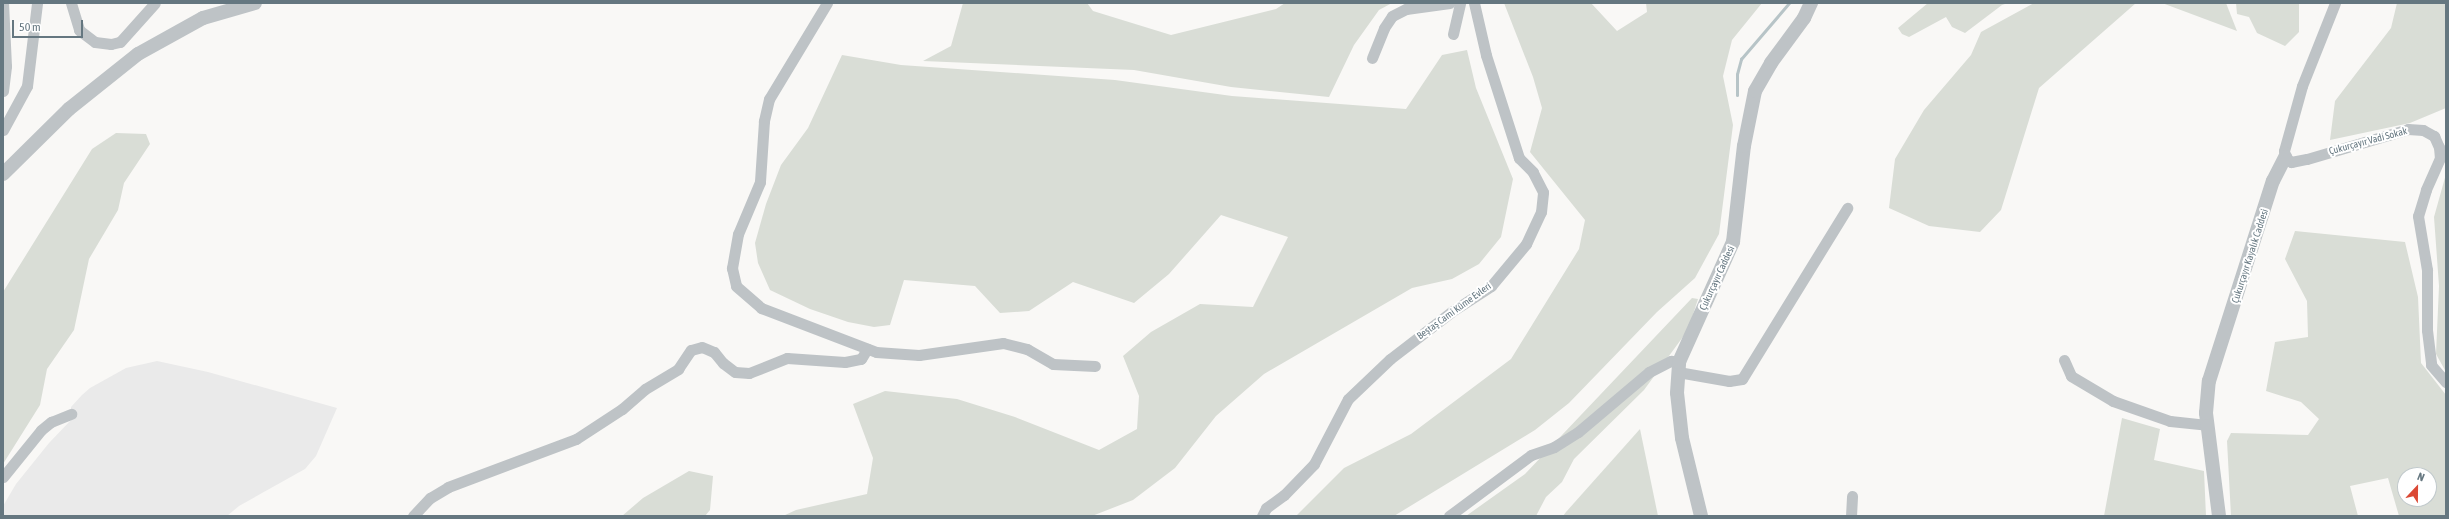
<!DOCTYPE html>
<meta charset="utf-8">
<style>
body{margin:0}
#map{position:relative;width:2449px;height:519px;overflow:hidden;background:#f9f8f6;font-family:"Asap Condensed",sans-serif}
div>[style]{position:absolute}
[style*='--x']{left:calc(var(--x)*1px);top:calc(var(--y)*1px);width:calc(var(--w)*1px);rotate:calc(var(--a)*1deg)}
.built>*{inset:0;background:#eaeaea}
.green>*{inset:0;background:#d9ddd6}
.stream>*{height:3px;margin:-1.5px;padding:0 1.5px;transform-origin:1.5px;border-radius:1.5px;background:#b7c4c7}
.minor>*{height:11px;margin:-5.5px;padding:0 5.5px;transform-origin:5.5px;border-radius:5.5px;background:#bec3c6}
.tertiary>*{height:14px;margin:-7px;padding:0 7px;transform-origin:7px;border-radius:7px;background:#bec3c6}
span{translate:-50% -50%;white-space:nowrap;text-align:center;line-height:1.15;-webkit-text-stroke:4px #fff;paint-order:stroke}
.street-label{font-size:10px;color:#657780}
.frame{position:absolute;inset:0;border:4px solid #657780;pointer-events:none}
.north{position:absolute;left:2397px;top:467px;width:40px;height:40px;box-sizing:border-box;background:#fff;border:1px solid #c1c9cc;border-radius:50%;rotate:22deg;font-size:11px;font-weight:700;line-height:16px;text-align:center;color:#657780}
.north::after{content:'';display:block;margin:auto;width:14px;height:18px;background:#db4935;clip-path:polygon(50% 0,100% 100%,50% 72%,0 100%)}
.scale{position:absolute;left:12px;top:20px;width:71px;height:18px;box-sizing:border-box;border:2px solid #657780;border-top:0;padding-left:5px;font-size:12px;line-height:14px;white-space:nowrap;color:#657780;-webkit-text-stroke:3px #fff;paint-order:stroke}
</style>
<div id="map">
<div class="built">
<div style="clip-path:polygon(157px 361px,208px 372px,337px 408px,316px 456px,305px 469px,239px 506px,227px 516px,3px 516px,3px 506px,16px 484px,49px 443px,71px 420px,71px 407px,82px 395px,90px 388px,126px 368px)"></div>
</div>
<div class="green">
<div style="clip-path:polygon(963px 3px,1087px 3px,1093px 11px,1171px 35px,1276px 9px,1285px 3px,1392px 3px,1379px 10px,1354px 45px,1329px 97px,1231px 87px,1134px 70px,923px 61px,951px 46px)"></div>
<div style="clip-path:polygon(1504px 3px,1591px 3px,1617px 31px,1647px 12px,1646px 3px,1762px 3px,1732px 40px,1723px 76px,1733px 125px,1719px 234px,1695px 278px,1657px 312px,1569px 403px,1535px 430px,1394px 516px,1296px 516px,1344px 468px,1411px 434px,1511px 359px,1579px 249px,1585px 220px,1530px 152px,1542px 108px,1533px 77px)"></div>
<div style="clip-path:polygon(1928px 3px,2008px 3px,2002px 5px,1965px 33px,1952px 27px,1946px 17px,1909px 37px,1902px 34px,1898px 28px)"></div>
<div style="clip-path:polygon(2034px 3px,2136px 3px,2039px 88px,2001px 210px,1980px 232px,1929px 226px,1889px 208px,1895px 159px,1924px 110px,1971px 55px,1981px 32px)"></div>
<div style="clip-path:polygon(2162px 3px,2226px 3px,2237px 31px)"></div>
<div style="clip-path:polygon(2236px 3px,2299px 3px,2299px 32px,2285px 46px,2257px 33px,2249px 17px,2237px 14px)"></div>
<div style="clip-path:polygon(2397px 3px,2446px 3px,2446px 108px,2410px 123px,2330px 140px,2335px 101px,2391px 28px)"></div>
<div style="clip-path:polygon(1467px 50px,1476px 88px,1513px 179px,1501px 237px,1479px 264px,1452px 279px,1412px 288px,1264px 374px,1216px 416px,1175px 468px,1133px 500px,1092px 516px,783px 516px,796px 510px,867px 494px,873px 458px,853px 404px,885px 391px,957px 399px,1015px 417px,1099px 450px,1137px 429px,1139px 396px,1123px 356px,1151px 332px,1200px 304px,1253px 307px,1288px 237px,1221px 215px,1169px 274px,1134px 303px,1073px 282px,1029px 311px,1000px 313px,975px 286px,904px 280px,890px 325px,874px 327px,848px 322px,810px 309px,770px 290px,758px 263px,755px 243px,766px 204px,781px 165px,808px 128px,842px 55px,901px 65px,1115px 80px,1232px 96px,1406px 109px,1442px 55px)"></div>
<div style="clip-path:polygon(116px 133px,146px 134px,150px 144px,124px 183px,118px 210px,89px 259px,74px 330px,47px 369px,40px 405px,3px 464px,3px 292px,92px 149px)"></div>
<div style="clip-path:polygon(2446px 174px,2446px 372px,2436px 354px,2439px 286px,2434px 217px)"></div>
<div style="clip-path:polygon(evenodd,2295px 231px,2405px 242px,2418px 297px,2421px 363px,2446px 395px,2446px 516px,2399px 516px,2388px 478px,2350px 486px,2358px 516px,2231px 516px,2227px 441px,2231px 433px,2308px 435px,2319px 419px,2301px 402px,2266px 391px,2275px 342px,2308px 337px,2307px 301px,2285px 259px,2295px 231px,2405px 475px,2429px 475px,2429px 499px,2405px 499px,2405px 475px)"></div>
<div style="clip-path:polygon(1692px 298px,1698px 299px,1688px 330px,1644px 390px,1574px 459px,1562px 482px,1546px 497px,1536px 516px,1466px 516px,1525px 474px)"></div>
<div style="clip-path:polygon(2122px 418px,2160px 429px,2154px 460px,2204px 471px,2206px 516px,2104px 516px)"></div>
<div style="clip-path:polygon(1640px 429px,1658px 516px,1563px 516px,1566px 512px)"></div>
<div style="clip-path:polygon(689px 471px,713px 476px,710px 510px,705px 516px,622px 516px,643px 498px)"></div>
</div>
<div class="stream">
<div style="--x:1737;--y:95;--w:21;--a:-90"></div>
<div style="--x:1737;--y:74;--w:16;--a:-75"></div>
<div style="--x:1741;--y:59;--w:74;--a:-49.4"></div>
</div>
<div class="minor">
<div style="--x:71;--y:3;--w:28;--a:73"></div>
<div style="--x:79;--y:30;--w:20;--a:37"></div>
<div style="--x:95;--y:42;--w:16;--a:7"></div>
<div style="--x:111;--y:44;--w:9;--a:-13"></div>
<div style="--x:120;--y:42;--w:52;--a:-48.1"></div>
<div style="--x:827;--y:3;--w:112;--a:121.1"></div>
<div style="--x:769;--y:99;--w:23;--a:103"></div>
<div style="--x:764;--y:121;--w:61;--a:93.8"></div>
<div style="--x:760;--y:182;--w:56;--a:112.9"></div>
<div style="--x:738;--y:234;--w:35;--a:100"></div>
<div style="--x:732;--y:268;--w:18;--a:77"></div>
<div style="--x:736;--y:286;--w:33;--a:41"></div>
<div style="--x:761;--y:308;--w:123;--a:20.9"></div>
<div style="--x:876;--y:352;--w:43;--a:4"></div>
<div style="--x:919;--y:355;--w:85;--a:-8.1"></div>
<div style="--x:1003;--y:343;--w:25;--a:14"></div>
<div style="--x:1027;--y:349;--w:30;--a:30"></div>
<div style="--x:1053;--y:364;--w:42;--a:2.7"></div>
<div style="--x:2335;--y:3;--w:89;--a:111.7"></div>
<div style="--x:2302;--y:86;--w:67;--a:105.5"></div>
<div style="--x:2284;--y:151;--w:6;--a:81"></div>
<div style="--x:2285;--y:157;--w:8;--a:40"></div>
<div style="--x:2291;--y:162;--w:16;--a:-11"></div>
<div style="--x:2307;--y:159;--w:105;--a:-16.5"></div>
<div style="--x:2408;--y:129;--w:15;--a:4"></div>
<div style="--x:2423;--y:130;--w:13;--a:29"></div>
<div style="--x:2434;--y:136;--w:12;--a:66"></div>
<div style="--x:2439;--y:147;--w:11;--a:85"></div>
<div style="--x:2440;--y:158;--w:35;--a:114"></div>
<div style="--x:2426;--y:190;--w:27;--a:107"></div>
<div style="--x:2418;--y:216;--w:55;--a:80.5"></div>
<div style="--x:2427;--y:270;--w:60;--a:90"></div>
<div style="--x:2427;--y:330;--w:35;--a:83"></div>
<div style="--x:2431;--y:365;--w:23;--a:49"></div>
<div style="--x:1453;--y:34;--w:32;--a:-77"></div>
<div style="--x:1372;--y:58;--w:32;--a:-68"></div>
<div style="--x:1384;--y:28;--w:14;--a:-56"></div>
<div style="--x:1392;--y:16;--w:16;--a:-27"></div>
<div style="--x:1406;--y:9;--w:44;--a:-7.8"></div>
<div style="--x:3;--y:91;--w:25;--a:-83"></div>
<div style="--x:6;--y:66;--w:63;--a:-92.7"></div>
<div style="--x:3;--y:130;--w:50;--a:-61.4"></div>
<div style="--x:27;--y:86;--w:84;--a:-83.1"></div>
<div style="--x:2064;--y:360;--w:17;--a:66"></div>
<div style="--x:2071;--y:376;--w:49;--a:30.8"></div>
<div style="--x:2113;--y:401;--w:60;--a:19.3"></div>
<div style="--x:2170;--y:421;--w:37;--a:6"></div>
<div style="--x:1678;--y:372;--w:52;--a:10"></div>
<div style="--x:1729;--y:381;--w:13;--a:-9"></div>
<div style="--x:1742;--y:379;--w:201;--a:-58.4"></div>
<div style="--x:3;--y:477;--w:60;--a:-51"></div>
<div style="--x:41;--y:430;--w:13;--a:-39"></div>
<div style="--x:51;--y:422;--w:22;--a:-22"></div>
<div style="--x:413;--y:516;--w:25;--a:-47"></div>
<div style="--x:430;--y:498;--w:21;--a:-31"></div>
<div style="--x:448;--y:487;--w:137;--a:-20.6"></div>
<div style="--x:576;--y:439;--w:55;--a:-33.1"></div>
<div style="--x:622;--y:409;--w:30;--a:-41"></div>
<div style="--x:645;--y:389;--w:39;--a:-31"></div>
<div style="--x:678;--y:369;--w:23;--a:-56"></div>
<div style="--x:691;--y:350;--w:11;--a:-15"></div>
<div style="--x:702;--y:347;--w:13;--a:23"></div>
<div style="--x:714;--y:352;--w:14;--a:51"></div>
<div style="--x:723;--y:363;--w:15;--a:37"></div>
<div style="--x:735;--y:372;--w:14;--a:4"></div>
<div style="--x:749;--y:373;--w:41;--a:-21.5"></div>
<div style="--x:787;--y:358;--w:58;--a:3.9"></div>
<div style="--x:845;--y:362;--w:16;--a:-11"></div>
<div style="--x:861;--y:359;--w:12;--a:-59"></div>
<div style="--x:1262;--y:516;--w:9;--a:-63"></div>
<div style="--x:1266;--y:508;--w:22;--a:-36"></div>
<div style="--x:1284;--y:495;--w:43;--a:-45.9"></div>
<div style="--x:1314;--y:464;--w:73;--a:-62.4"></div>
<div style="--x:1348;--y:399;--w:58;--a:-43.6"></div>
<div style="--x:1390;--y:359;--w:77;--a:-37.6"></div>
<div style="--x:1451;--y:312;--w:48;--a:-33"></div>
<div style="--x:1491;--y:286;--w:55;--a:-50.2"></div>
<div style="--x:1526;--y:244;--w:35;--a:-65"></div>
<div style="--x:1541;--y:212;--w:20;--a:-84"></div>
<div style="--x:1543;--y:192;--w:22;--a:-117"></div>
<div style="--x:1533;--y:172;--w:20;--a:-135"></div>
<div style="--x:1519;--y:158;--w:108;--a:-107.8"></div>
<div style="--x:1486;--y:55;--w:53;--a:-103"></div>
<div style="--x:1449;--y:516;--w:102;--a:-36.6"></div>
<div style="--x:1531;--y:455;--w:24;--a:-19"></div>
<div style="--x:1554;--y:447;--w:28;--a:-32"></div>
<div style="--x:1578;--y:432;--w:93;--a:-40.2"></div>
<div style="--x:1649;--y:372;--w:25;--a:-27"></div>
<div style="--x:1671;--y:361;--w:8;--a:7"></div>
<div style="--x:1851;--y:516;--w:20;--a:-87"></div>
</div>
<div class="tertiary">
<div style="--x:3;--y:174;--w:93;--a:-44.6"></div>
<div style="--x:69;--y:109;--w:88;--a:-38.6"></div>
<div style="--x:138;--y:54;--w:74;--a:-29"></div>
<div style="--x:203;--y:18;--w:54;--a:-16.1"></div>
<div style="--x:1701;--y:516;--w:80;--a:-103.7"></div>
<div style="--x:1682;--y:438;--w:45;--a:-96.3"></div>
<div style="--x:1677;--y:393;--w:31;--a:-86"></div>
<div style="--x:1679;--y:362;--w:132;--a:-65.8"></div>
<div style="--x:1733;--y:242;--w:97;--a:-83.5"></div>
<div style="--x:1744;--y:146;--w:56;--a:-78.7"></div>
<div style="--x:1755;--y:91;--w:32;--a:-60"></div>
<div style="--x:1771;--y:63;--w:56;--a:-53.7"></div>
<div style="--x:1804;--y:18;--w:17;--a:-65"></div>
<div style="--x:2219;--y:516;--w:104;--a:-97.2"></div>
<div style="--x:2206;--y:413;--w:32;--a:-85"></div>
<div style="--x:2209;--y:381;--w:210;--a:-72.3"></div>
<div style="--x:2273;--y:181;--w:27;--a:-63"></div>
</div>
<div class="street-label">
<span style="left:2368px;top:141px;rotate:-15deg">Çukurçayır Vadi Sokak</span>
<span style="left:2250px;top:256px;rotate:-72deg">Çukurçayır Kayalık Caddesi</span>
<span style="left:1717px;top:278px;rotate:-65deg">Çukurçayır Caddesi</span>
<span style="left:1454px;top:311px;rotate:-36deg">Beştaş Cami Küme Evleri</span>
</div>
<div class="frame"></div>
<div class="north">N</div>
<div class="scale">50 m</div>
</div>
